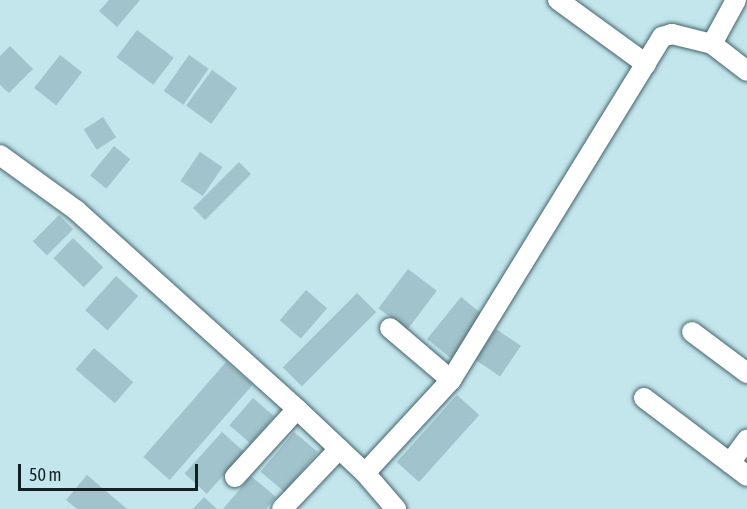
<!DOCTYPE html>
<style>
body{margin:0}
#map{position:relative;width:747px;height:509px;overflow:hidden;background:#c3e6ed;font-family:"Asap Condensed",sans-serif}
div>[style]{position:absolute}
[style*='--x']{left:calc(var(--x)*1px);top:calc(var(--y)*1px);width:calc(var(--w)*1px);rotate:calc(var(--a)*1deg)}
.building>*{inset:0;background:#a1c3cb;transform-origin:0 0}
.roads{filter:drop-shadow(0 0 2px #44636a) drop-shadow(0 0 2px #44636a)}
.minor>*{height:20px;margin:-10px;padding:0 10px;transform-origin:10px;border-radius:10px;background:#fff}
span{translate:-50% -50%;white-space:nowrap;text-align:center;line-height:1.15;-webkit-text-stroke:4.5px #c3e6ed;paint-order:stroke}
.scale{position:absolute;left:18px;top:464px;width:180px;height:27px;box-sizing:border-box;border:3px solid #142124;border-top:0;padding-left:8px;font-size:18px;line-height:21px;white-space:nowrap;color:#142124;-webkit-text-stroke:4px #c3e6ed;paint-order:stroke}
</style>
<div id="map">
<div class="building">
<div style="clip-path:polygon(109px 0,140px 0,117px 27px,99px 11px)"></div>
<div style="left:137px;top:30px;width:46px;height:34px;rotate:37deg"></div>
<div style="clip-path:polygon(10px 46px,33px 69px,9px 93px,0 85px,0 56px)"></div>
<div style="left:60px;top:55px;width:28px;height:42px;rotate:38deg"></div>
<div style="left:189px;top:55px;width:24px;height:44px;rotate:35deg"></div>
<div style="left:212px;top:70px;width:31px;height:44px;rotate:36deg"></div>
<div style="left:103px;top:117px;width:24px;height:23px;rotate:57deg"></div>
<div style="left:114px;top:146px;width:21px;height:38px;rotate:39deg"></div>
<div style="left:200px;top:152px;width:27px;height:35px;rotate:34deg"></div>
<div style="left:239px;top:162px;width:17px;height:65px;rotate:45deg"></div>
<div style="left:59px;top:215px;width:20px;height:37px;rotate:45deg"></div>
<div style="left:73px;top:238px;width:42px;height:28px;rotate:44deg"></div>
<div style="left:408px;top:269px;width:36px;height:49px;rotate:37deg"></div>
<div style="left:116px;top:276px;width:30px;height:46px;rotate:42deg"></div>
<div style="left:306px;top:290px;width:28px;height:40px;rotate:41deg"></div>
<div style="left:357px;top:293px;width:27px;height:105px;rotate:45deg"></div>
<div style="left:461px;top:297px;width:32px;height:54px;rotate:39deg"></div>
<div style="left:496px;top:329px;width:30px;height:37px;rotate:34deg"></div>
<div style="left:94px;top:348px;width:52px;height:28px;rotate:41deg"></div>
<div style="left:226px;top:362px;width:35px;height:126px;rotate:41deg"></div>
<div style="left:457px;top:395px;width:30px;height:90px;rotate:42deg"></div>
<div style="left:253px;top:398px;width:28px;height:36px;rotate:41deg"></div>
<div style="left:222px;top:432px;width:30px;height:56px;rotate:42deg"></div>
<div style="left:294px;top:432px;width:31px;height:52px;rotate:40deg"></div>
<div style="clip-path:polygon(87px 475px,127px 509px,77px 509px,66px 500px)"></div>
<div style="clip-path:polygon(251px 476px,276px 497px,266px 509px,223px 509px)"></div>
<div style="clip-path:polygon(204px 497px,217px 509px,193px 509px)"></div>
</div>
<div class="roads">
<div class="minor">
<div style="--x:558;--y:0;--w:109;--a:36"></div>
<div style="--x:712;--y:44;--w:50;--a:-61.4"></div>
<div style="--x:0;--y:155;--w:94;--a:35.9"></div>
<div style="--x:76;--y:210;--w:297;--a:42"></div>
<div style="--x:297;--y:409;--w:93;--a:43.3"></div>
<div style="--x:365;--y:473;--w:48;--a:49.3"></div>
<div style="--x:692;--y:332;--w:69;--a:36.7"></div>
<div style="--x:451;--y:380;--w:403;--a:-58.4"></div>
<div style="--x:662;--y:37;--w:10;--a:-17"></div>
<div style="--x:672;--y:34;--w:41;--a:14"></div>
<div style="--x:712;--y:44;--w:44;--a:37.6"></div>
<div style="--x:644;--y:398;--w:129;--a:37.1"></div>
<div style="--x:730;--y:463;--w:29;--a:-54"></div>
<div style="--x:365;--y:473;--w:127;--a:-47.2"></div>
<div style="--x:451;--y:380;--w:80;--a:-139.6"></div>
<div style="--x:235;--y:477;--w:92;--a:-47.6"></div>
<div style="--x:282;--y:509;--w:83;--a:-46.5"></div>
</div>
</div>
<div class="scale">50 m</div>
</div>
